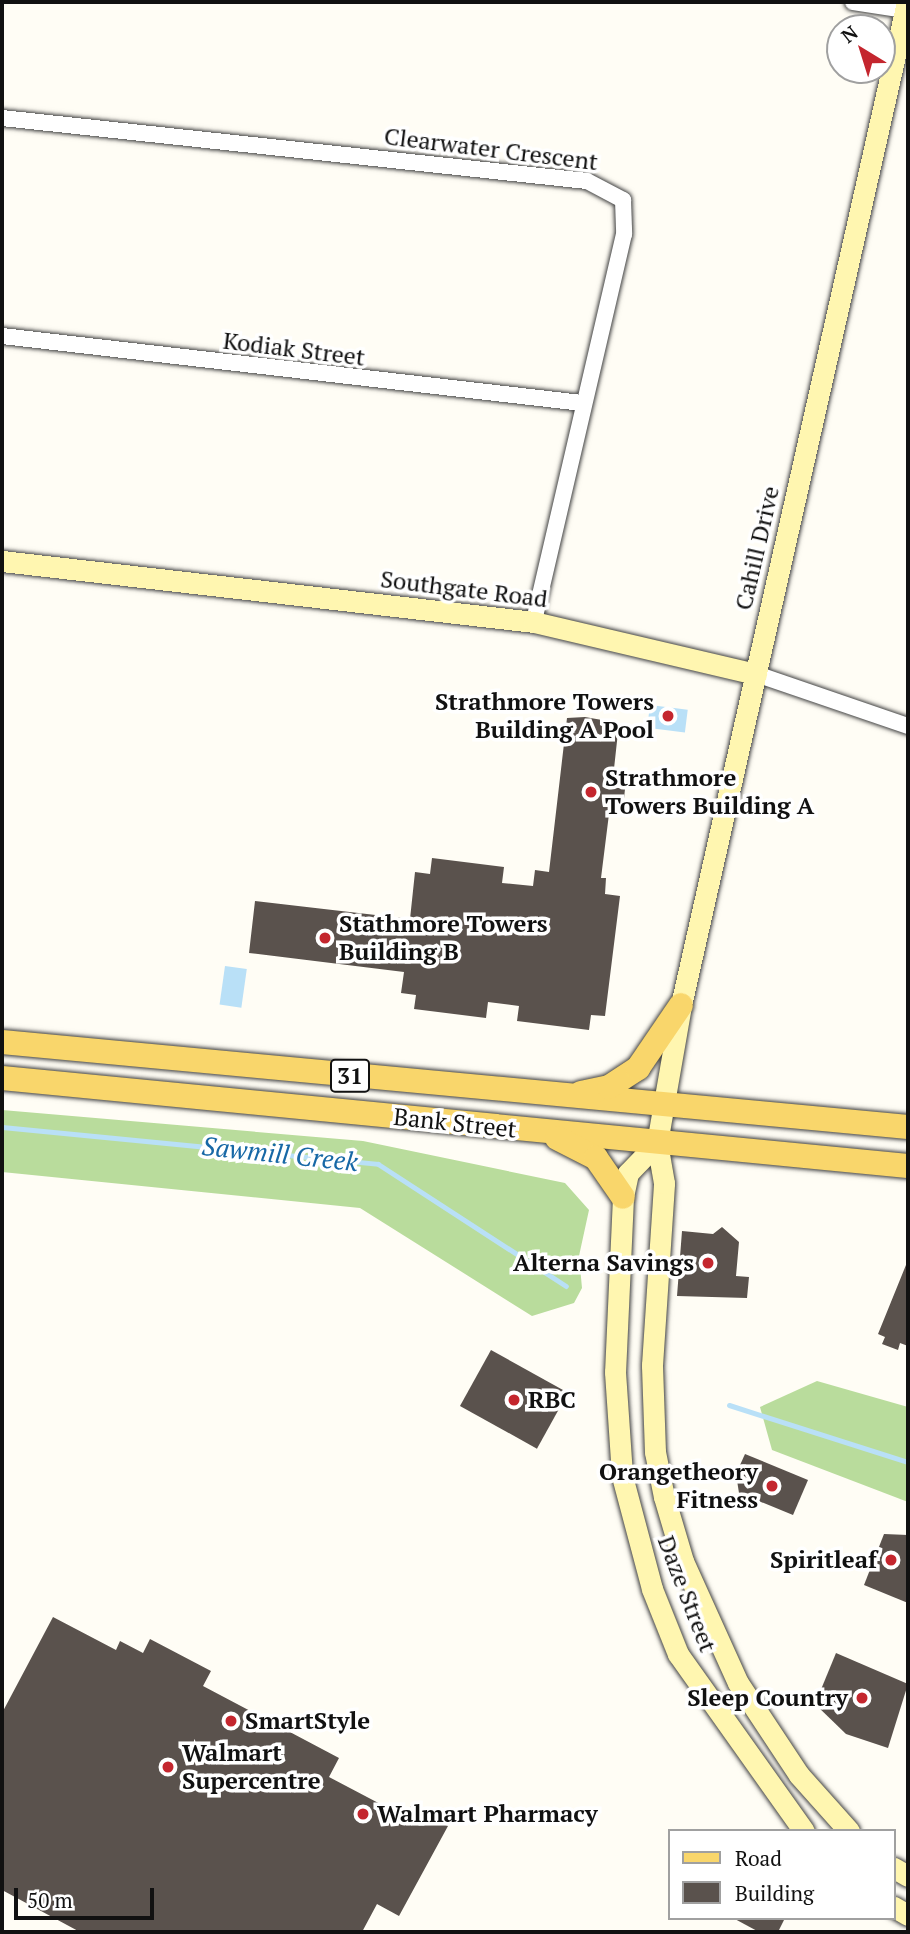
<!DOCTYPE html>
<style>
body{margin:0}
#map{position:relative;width:910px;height:1934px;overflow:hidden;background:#fffdf5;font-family:"PT Serif",serif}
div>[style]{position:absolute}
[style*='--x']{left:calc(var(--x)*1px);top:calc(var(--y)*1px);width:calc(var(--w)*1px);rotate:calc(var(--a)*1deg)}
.forest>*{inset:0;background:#b9dc9c}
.water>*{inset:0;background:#b9e0f7;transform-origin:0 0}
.stream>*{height:5px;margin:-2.5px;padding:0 2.5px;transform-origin:2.5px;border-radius:2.5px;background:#b9e0f7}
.building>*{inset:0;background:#5a524d;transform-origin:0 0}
.roads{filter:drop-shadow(0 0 2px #444) drop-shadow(0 0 2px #444)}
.street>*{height:16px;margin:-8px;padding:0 8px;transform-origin:8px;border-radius:8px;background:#fff}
.secondary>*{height:21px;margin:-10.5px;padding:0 10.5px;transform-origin:10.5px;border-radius:10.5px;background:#fff6b0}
.primary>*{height:24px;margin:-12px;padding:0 12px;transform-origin:12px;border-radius:12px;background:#f9d66b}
.dots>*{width:19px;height:19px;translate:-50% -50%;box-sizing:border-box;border:4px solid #fff;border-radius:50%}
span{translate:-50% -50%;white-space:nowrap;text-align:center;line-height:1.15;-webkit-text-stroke:7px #fff;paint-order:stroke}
.shield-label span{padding:2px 5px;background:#fff;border:2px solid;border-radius:5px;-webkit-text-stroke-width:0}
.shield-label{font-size:23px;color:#111;font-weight:700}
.street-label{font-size:24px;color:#111}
.poi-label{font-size:24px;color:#111;font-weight:700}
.right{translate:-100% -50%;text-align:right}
.left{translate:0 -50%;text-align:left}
.water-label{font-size:26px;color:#1768a6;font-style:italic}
.frame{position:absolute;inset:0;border:4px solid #111;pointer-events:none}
.legend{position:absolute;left:668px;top:1829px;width:228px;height:91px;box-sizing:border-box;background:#fff;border:2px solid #a0a0a0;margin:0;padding:9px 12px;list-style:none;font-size:21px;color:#111}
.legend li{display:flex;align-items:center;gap:14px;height:35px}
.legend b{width:35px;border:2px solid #a0a0a0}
.north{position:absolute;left:826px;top:14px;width:70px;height:70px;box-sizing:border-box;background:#fff;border:2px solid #a0a0a0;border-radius:50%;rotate:322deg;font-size:19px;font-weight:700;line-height:28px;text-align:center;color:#111}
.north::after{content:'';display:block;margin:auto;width:24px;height:32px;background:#c4262e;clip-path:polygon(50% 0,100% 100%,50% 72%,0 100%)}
.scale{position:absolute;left:14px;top:1888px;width:140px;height:32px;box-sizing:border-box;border:4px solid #111;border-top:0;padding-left:9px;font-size:21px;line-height:24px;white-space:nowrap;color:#111;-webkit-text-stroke:5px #fff;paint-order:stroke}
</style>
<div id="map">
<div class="forest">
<div style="clip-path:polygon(2px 1110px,363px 1141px,565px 1183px,589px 1210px,579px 1256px,582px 1288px,574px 1303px,532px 1316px,360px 1208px,2px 1172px)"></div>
<div style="clip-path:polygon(817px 1381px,908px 1407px,908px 1502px,772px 1450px,760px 1407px)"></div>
</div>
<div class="water">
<div style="left:650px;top:705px;width:38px;height:23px;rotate:7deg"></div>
<div style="left:225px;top:966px;width:22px;height:39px;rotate:8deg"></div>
</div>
<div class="stream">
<div style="--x:2;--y:1127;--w:378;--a:5.6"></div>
<div style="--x:378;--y:1164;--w:224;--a:33"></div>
<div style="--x:729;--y:1405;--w:188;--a:17.7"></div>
</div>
<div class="building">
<div style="clip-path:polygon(585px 717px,619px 723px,612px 787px,625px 789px,623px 808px,610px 806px,601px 878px,606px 878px,605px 894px,620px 896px,605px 1016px,591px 1015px,589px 1030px,517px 1021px,519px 1006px,488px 1002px,486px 1018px,414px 1009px,416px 995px,401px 993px,404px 972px,249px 953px,255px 901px,410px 919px,415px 872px,430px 874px,432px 858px,504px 867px,502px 883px,533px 886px,535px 870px,549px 872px,567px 718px)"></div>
<div style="clip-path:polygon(722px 1227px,739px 1242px,736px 1276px,749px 1277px,747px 1298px,677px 1296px,682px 1231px,713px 1234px)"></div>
<div style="clip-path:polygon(908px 1260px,908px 1346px,900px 1343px,898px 1350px,882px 1344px,885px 1337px,878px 1334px)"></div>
<div style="left:491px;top:1350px;width:88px;height:64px;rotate:29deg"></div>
<div style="clip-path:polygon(745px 1454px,808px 1480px,793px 1515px,739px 1493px,736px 1474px)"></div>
<div style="clip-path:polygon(884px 1534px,908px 1535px,908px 1603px,864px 1585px)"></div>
<div style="clip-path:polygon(53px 1617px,116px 1650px,120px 1641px,143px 1653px,150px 1639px,211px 1671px,203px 1686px,339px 1758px,329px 1777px,405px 1817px,411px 1806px,448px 1826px,399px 1916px,377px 1904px,362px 1932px,80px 1932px,2px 1890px,2px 1713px)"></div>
<div style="clip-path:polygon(836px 1653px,908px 1684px,888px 1748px,846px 1734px,815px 1704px)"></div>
<div style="clip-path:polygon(733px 1918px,785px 1918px,778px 1932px,759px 1932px)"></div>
</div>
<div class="roads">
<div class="street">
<div style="--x:853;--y:2;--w:53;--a:8.7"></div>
<div style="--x:2;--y:118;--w:588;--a:6.15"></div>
<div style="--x:587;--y:181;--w:41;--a:27.8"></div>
<div style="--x:623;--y:200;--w:34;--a:88"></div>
<div style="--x:624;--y:234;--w:398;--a:103.1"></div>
<div style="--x:2;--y:336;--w:584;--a:6.59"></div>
<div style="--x:756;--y:674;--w:161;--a:18.9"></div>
</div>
<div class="secondary">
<div style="--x:2;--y:561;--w:535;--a:6.54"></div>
<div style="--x:534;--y:622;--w:228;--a:13.2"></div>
<div style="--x:657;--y:1143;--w:42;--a:134"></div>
<div style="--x:628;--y:1173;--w:25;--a:102"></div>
<div style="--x:623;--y:1197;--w:175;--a:92.6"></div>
<div style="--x:615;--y:1372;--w:104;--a:86.1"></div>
<div style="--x:622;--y:1476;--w:117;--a:75.1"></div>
<div style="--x:652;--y:1589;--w:70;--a:68.2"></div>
<div style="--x:678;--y:1654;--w:217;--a:54.6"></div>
<div style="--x:849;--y:1831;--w:75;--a:-131.8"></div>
<div style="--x:799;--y:1775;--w:110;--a:-123.5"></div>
<div style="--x:738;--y:1683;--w:134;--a:-114.3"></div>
<div style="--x:683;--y:1561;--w:67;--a:-106.5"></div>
<div style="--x:664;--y:1497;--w:46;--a:-101.3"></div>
<div style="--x:655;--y:1452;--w:87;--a:-92"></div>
<div style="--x:652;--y:1365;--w:182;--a:-86.2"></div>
<div style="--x:664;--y:1183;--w:41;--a:-99.9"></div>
<div style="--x:657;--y:1143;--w:140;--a:-80.1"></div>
<div style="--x:681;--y:1005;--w:1028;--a:-77.3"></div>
<div style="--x:894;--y:1868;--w:16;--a:30"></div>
<div style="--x:894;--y:1907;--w:16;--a:30"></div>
</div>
<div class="primary">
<div style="--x:2;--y:1042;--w:910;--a:5.36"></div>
<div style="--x:2;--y:1078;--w:910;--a:5.55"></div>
<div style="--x:581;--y:1093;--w:29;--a:-12"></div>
<div style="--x:609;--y:1087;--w:35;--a:-33"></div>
<div style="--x:638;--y:1068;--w:76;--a:-55.7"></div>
<div style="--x:557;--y:1138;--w:44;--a:27.1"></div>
<div style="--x:596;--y:1158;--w:47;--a:55.3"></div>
</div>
</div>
<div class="dots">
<div style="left:668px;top:716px;background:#c4262e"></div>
<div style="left:591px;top:792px;background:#c4262e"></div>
<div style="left:325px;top:938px;background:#c4262e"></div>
<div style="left:708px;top:1263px;background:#c4262e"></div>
<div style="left:514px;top:1400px;background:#c4262e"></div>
<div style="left:772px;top:1486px;background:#c4262e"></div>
<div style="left:891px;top:1560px;background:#c4262e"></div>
<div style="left:862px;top:1698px;background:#c4262e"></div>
<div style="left:231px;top:1721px;background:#c4262e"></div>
<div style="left:168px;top:1767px;background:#c4262e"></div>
<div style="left:363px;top:1814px;background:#c4262e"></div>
</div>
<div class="shield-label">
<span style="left:350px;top:1076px">31</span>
</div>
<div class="street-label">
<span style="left:491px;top:149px;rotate:7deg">Clearwater Crescent</span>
<span style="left:294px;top:349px;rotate:7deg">Kodiak Street</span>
<span style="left:757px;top:548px;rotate:-77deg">Cahill Drive</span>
<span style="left:464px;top:589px;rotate:7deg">Southgate Road</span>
<span style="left:455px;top:1123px;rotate:6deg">Bank Street</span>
<span style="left:687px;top:1594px;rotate:69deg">Daze Street</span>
</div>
<div class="poi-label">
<span class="right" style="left:654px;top:716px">Strathmore Towers<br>Building A Pool</span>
<span class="left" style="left:605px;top:792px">Strathmore<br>Towers Building A</span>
<span class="left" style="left:339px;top:938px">Stathmore Towers<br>Building B</span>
<span class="right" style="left:694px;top:1263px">Alterna Savings</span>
<span class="left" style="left:528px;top:1400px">RBC</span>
<span class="right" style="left:758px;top:1486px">Orangetheory<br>Fitness</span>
<span class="right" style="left:877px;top:1560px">Spiritleaf</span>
<span class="right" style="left:848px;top:1698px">Sleep Country</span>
<span class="left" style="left:245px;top:1721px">SmartStyle</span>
<span class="left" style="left:182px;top:1767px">Walmart<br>Supercentre</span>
<span class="left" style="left:377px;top:1814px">Walmart Pharmacy</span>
</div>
<div class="water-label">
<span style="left:280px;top:1154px;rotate:6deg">Sawmill Creek</span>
</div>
<div class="frame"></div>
<ul class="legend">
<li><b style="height:9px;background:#f9d66b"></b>Road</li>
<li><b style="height:19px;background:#5a524d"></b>Building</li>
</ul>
<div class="north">N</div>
<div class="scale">50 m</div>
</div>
